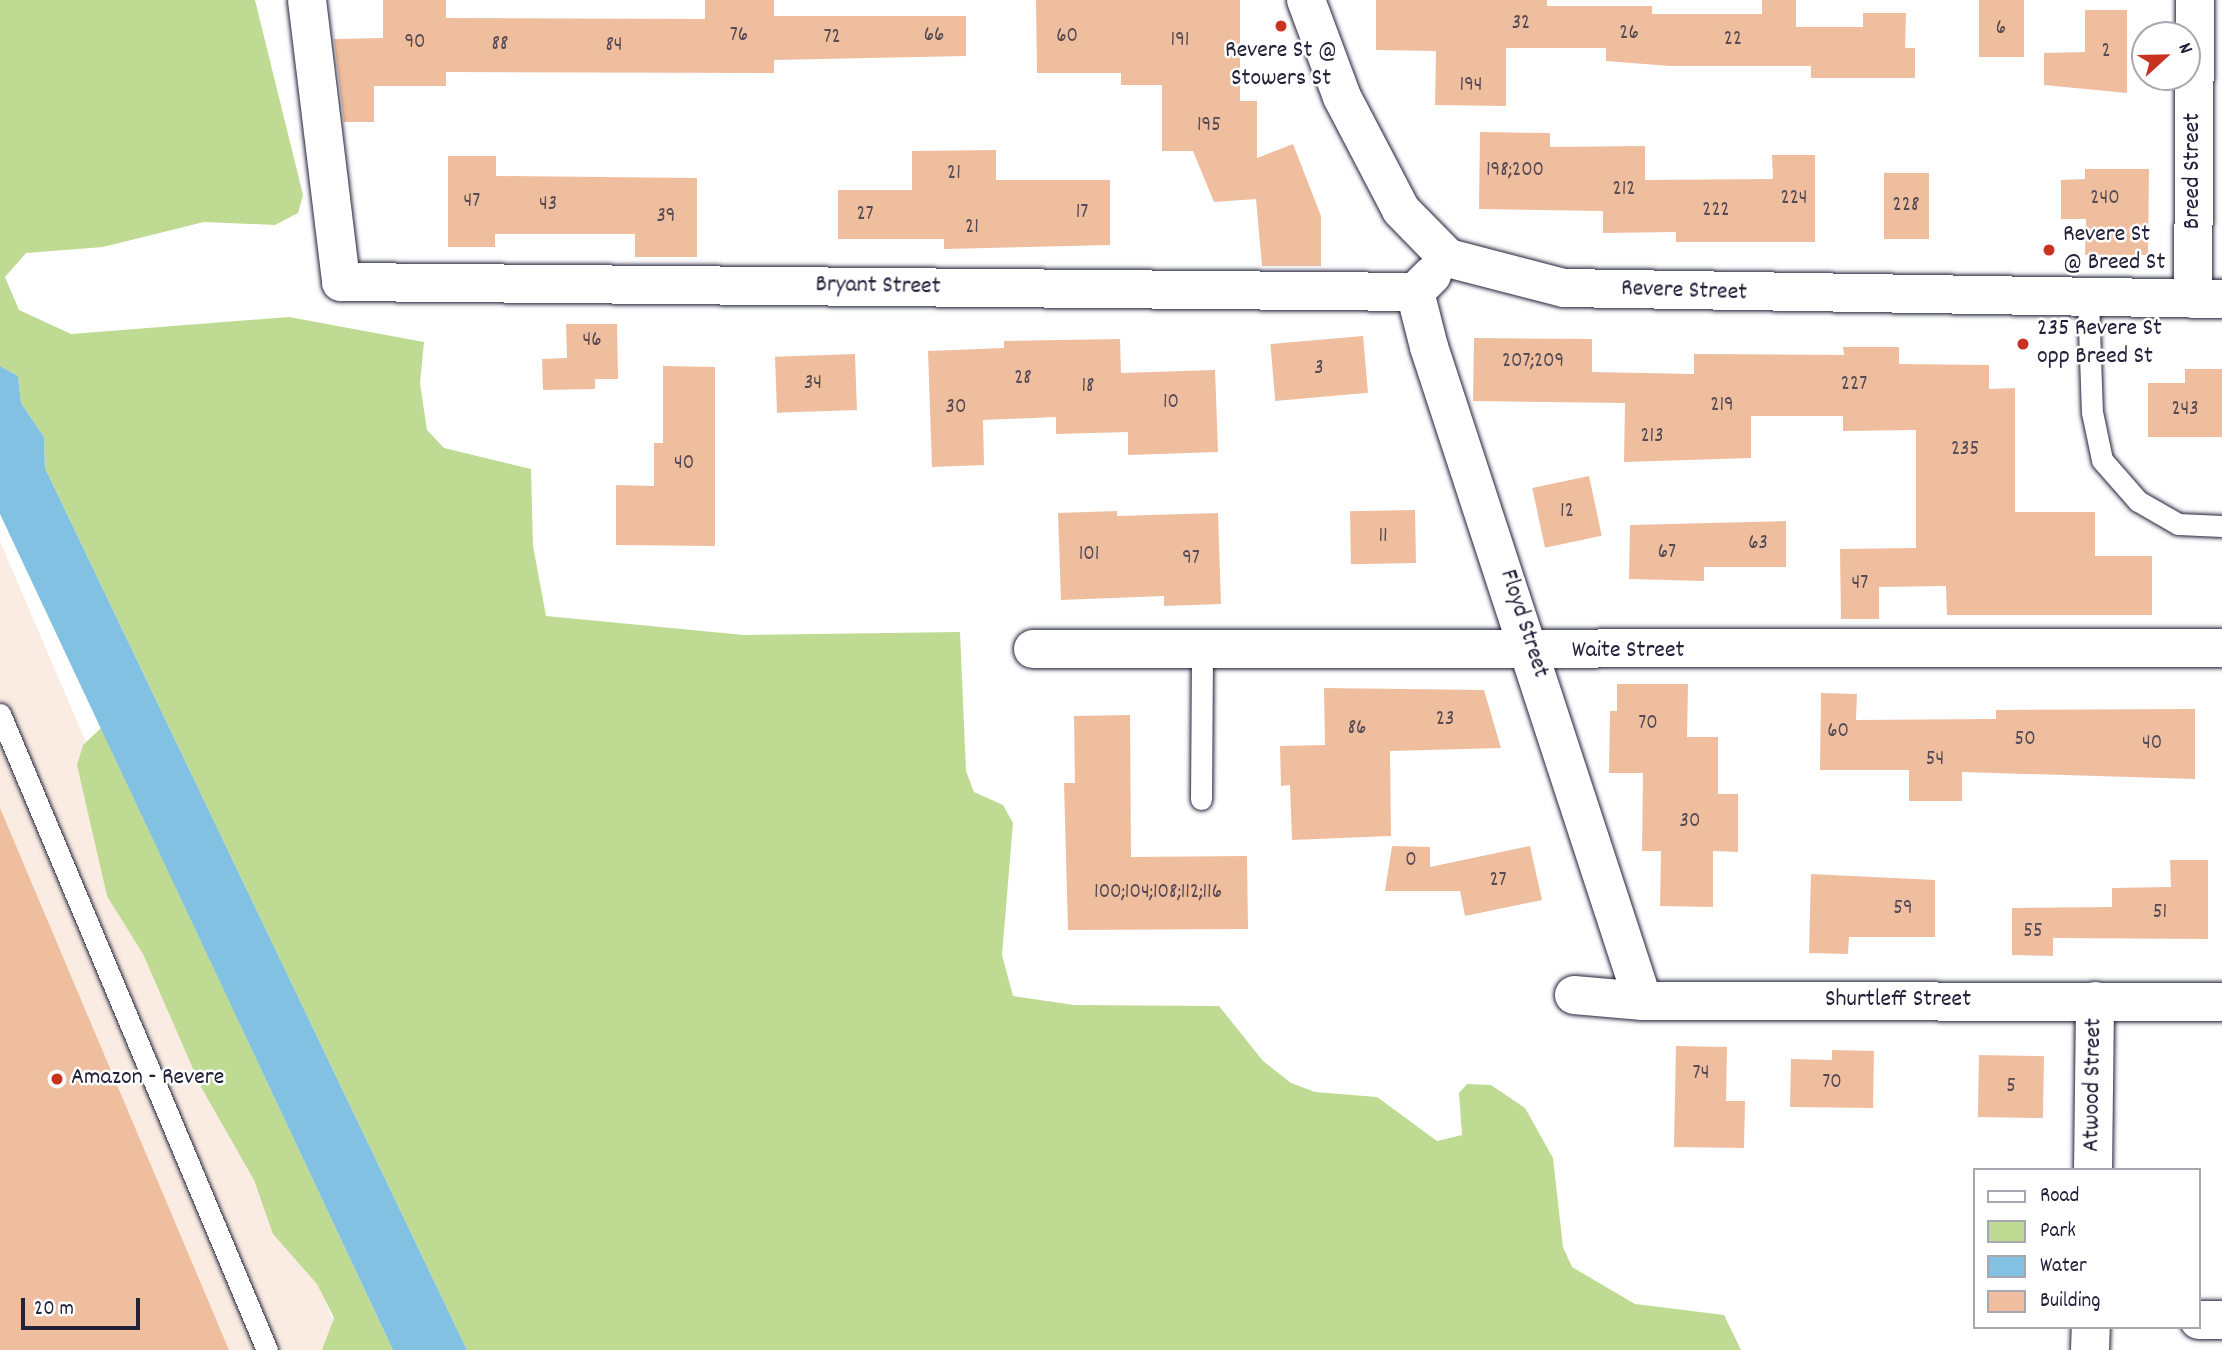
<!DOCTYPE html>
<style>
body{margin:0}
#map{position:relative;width:2222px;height:1350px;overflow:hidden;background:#fff;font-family:Dekko,sans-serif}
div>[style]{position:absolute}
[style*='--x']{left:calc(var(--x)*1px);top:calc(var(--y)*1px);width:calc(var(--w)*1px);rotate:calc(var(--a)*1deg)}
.built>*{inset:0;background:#faece2}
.green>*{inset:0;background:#bfda92}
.water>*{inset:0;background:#83c1e3}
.building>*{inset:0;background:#efbe9f;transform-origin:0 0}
.roads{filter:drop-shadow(0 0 2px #22223b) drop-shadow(0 0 2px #22223b)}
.lane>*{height:21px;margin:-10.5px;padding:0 10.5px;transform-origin:10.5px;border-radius:10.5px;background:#fff}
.street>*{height:38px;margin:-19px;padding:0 19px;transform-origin:19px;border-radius:19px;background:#fff}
.secondary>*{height:38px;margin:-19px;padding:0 19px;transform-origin:19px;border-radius:19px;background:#fff}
.dots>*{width:19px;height:19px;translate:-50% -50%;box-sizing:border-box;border:4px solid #fff;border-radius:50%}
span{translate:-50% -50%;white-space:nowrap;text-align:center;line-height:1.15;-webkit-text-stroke:5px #fff;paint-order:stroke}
.number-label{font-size:21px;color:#554954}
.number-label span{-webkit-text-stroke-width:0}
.poi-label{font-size:24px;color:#22223b}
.left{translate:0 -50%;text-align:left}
.street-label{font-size:24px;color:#22223b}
.legend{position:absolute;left:1973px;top:1168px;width:228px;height:161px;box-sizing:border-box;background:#fff;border:2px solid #a7a7b1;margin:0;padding:9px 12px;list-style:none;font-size:21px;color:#22223b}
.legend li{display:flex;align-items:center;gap:14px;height:35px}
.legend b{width:35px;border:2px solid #a7a7b1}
.north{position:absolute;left:2131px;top:21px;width:70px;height:70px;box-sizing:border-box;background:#fff;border:2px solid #a7a7b1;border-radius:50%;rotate:68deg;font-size:19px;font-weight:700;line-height:28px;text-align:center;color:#22223b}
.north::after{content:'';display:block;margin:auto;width:24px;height:32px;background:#c8321e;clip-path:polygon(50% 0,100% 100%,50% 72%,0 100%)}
.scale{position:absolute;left:21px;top:1298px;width:119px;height:32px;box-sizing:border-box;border:4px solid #22223b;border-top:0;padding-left:9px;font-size:21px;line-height:24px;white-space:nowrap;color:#22223b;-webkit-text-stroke:5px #fff;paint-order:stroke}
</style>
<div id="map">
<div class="built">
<div style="clip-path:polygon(0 541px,346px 1350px,0 1350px)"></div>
</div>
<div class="green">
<div style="clip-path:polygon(0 0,255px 0,303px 195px,298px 213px,275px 225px,204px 222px,103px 247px,26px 253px,5px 277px,19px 310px,71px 334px,289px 317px,424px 342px,420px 383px,427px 430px,444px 448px,531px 469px,533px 546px,546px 616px,744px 635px,960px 632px,966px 771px,974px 792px,1003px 805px,1013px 823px,1002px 955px,1013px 996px,1074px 1005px,1219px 1006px,1263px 1061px,1291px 1083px,1315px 1092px,1377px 1097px,1437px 1141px,1462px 1135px,1459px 1093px,1467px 1084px,1491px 1085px,1525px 1108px,1553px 1158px,1563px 1247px,1572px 1267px,1635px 1304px,1724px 1315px,1741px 1350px,467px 1350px,45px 468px,44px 437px,21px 403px,18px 376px,0 366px)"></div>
<div style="clip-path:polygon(101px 728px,393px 1350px,322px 1350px,334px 1318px,317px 1284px,273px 1234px,254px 1180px,201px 1087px,143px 954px,107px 896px,77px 765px,83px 745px)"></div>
</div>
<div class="water">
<div style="clip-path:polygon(0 366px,18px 376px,21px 403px,44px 437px,45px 468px,467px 1350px,393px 1350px,0 514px)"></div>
</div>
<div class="building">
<div style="clip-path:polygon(383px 0,446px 0,446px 18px,705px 19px,705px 0,774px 0,774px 16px,966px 16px,966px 56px,774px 60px,774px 73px,446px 72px,446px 86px,374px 86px,374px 122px,344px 122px,334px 39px,383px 38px)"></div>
<div style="clip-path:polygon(1036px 0,1240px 0,1240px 101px,1257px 101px,1257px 158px,1293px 144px,1321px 216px,1321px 266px,1262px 266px,1256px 199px,1214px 202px,1193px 151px,1162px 151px,1162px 85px,1121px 85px,1121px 73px,1037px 73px)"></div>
<div style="clip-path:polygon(1376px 0,1547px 0,1547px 6px,1652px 6px,1652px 14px,1762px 14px,1762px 0,1796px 0,1796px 27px,1863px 27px,1863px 13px,1906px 13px,1905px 48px,1915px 48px,1915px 78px,1811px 78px,1811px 66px,1670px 66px,1606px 61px,1606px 48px,1506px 48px,1506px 106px,1435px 105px,1436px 51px,1376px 50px)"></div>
<div style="left:1979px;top:0;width:45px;height:57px"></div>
<div style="clip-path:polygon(2085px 10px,2127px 10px,2127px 93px,2044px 85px,2044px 53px,2085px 52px)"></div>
<div style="clip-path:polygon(1480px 132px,1550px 133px,1550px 147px,1645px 146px,1645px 180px,1773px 179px,1772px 155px,1815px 155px,1815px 242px,1676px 242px,1676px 232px,1603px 233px,1603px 211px,1479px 209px)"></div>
<div style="clip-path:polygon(996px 150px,996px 180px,1110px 180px,1110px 245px,944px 249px,944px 239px,838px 239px,838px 190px,912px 190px,912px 151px)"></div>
<div style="clip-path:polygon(448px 156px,496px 156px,496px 176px,697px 178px,697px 257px,635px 257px,635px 234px,495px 234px,495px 247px,448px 247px)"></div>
<div style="clip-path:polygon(2085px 169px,2149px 169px,2148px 255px,2085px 255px,2086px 219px,2061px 219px,2061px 180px,2085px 179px)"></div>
<div style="left:1884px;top:173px;width:45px;height:66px"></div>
<div style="clip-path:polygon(566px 324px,617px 324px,618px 379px,595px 379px,595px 389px,543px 390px,542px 359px,567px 358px)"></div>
<div style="left:1363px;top:336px;width:57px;height:93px;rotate:85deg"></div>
<div style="clip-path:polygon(1474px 338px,1592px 339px,1592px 372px,1694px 374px,1694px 354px,1844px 355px,1843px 347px,1899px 347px,1899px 364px,1989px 365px,1989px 389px,2015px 388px,2015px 512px,2095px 512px,2095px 556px,2152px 556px,2152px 615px,1947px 615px,1946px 586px,1879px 587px,1879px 619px,1841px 619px,1840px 549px,1916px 548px,1916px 430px,1843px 431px,1843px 416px,1751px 416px,1751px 458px,1624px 462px,1625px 403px,1473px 401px)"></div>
<div style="clip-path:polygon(1120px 339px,1121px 373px,1215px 370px,1218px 452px,1128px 455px,1128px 432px,1056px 434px,1056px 417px,983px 420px,984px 465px,932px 467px,928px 351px,1004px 348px,1004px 341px)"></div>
<div style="left:855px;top:354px;width:56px;height:80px;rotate:88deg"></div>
<div style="clip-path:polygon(663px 366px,715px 367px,715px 546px,616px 545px,616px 485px,654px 486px,654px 443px,663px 443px)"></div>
<div style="clip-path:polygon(2185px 369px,2222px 369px,2222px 437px,2148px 437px,2148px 383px,2185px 383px)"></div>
<div style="left:1589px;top:476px;width:61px;height:58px;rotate:78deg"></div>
<div style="left:1415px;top:510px;width:53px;height:65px;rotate:89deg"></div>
<div style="clip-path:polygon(1117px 511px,1117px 516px,1218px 513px,1221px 604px,1164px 606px,1164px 596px,1061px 600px,1058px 513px)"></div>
<div style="clip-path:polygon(1786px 521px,1786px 567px,1704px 567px,1704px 581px,1629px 579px,1630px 525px)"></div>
<div style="clip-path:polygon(1617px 684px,1688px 684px,1687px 737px,1718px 737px,1718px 794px,1738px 794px,1738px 852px,1713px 851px,1713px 907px,1660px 906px,1661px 851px,1642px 851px,1643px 773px,1609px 773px,1610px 711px,1617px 711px)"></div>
<div style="clip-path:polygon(1324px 688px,1484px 690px,1501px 748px,1390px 751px,1391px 836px,1292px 840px,1290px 785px,1281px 786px,1280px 746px,1325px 745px)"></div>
<div style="clip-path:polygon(1821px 693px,1857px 694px,1856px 720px,1996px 719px,1996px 710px,2195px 709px,2195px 779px,1962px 772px,1962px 801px,1909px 801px,1909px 770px,1820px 770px)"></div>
<div style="clip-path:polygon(1130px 715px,1131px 857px,1247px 856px,1248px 929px,1068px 930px,1064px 783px,1075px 783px,1074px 716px)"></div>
<div style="clip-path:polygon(0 808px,229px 1350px,0 1350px)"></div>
<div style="clip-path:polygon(1392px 846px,1430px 847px,1430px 867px,1530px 846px,1542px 900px,1465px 916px,1460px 891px,1385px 891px)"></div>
<div style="clip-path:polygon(2170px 860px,2208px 860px,2208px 939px,2053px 938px,2053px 956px,2012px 955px,2012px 908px,2112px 907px,2112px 888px,2171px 887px)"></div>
<div style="clip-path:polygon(1811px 874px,1935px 880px,1935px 937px,1849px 937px,1848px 954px,1809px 953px)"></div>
<div style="clip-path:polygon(1676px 1046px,1727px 1047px,1726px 1101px,1745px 1101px,1744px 1148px,1674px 1147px)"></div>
<div style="clip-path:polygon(1832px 1050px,1874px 1051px,1873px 1108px,1790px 1107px,1791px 1059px,1832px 1060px)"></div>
<div style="left:1979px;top:1055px;width:65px;height:62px;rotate:1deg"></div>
</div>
<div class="roads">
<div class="lane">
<div style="--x:2088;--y:299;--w:113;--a:88"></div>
<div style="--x:2092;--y:412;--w:49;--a:78.2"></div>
<div style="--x:2102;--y:460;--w:55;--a:48.7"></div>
<div style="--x:2138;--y:501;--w:46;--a:29.9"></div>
<div style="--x:2178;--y:524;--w:44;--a:2.6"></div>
<div style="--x:0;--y:714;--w:690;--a:67.23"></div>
<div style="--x:1201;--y:799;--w:149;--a:-89.6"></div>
</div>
<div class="street">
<div style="--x:307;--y:0;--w:284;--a:83.1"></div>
<div style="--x:341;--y:282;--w:1074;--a:0.53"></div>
<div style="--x:1432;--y:275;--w:24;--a:135"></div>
<div style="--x:1415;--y:292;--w:57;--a:75.7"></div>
<div style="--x:1429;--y:347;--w:688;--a:71.88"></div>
<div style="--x:2193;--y:299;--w:299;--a:-89.6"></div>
<div style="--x:1033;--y:649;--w:1189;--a:-0.05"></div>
<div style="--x:1574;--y:995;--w:69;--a:5"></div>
<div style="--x:1643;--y:1001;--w:579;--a:0.1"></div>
<div style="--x:2093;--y:1170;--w:169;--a:-89.3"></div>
<div style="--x:2199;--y:1320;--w:23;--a:0"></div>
<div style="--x:2090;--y:1350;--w:23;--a:-88"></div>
</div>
<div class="secondary">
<div style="--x:1306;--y:0;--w:103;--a:69.6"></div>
<div style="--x:1342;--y:97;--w:127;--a:62.4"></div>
<div style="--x:1401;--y:210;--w:67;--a:45.6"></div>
<div style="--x:1448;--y:258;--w:120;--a:14.5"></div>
<div style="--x:1564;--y:288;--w:658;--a:0.96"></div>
</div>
</div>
<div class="dots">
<div style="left:1281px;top:26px;background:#c8321e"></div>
<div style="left:2049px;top:250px;background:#c8321e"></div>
<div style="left:2023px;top:344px;background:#c8321e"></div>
<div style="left:57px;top:1079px;background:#c8321e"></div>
</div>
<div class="number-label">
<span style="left:1521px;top:24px">32</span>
<span style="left:2001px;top:29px">6</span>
<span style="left:1629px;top:34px">26</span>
<span style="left:739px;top:36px">76</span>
<span style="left:934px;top:36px">66</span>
<span style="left:1067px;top:37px">60</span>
<span style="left:832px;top:38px">72</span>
<span style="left:1733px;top:40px">22</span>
<span style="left:1180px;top:41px">191</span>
<span style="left:415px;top:43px">90</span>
<span style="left:500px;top:45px">88</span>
<span style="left:614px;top:46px">84</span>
<span style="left:2106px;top:52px">2</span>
<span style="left:1471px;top:86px">194</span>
<span style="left:1209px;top:126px">195</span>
<span style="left:1515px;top:171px">198;200</span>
<span style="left:954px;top:174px">21</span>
<span style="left:1624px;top:190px">212</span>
<span style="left:1794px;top:199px">224</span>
<span style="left:2105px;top:199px">240</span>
<span style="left:472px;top:202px">47</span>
<span style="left:548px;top:205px">43</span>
<span style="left:1906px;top:206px">228</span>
<span style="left:1716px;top:211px">222</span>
<span style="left:1082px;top:213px">17</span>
<span style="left:865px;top:215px">27</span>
<span style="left:666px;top:217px">39</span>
<span style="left:972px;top:228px">21</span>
<span style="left:592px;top:341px">46</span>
<span style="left:1533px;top:362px">207;209</span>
<span style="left:1319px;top:369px">3</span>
<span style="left:1023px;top:379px">28</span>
<span style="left:813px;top:384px">34</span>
<span style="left:1854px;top:385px">227</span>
<span style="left:1088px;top:387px">18</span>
<span style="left:1171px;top:403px">10</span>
<span style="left:1722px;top:406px">219</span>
<span style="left:956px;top:408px">30</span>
<span style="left:2185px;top:410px">243</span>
<span style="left:1652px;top:437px">213</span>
<span style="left:1965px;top:450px">235</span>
<span style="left:684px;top:464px">40</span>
<span style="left:1567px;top:512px">12</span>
<span style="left:1383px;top:537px">11</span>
<span style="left:1758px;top:544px">63</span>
<span style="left:1667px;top:553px">67</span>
<span style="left:1089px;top:555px">101</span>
<span style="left:1191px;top:559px">97</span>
<span style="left:1860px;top:584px">47</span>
<span style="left:1445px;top:720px">23</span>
<span style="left:1648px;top:724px">70</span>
<span style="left:1357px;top:729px">86</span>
<span style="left:1838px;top:732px">60</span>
<span style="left:2025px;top:740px">50</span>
<span style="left:2152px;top:744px">40</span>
<span style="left:1935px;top:760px">54</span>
<span style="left:1690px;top:822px">30</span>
<span style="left:1411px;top:861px">0</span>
<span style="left:1498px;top:881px">27</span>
<span style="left:1158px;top:893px">100;104;108;112;116</span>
<span style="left:1903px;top:909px">59</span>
<span style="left:2160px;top:913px">51</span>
<span style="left:2033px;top:932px">55</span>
<span style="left:1701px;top:1074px">74</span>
<span style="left:1832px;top:1083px">70</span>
<span style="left:2011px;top:1087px">5</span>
</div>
<div class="poi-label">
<span style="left:1281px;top:66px">Revere St @<br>Stowers St</span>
<span class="left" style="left:2063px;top:250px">Revere St<br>@ Breed St</span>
<span class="left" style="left:2037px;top:344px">235 Revere St<br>opp Breed St</span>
<span class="left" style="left:71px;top:1079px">Amazon - Revere</span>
</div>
<div class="street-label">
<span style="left:2194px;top:171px;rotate:-90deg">Breed Street</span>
<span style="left:878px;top:287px;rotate:1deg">Bryant Street</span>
<span style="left:1684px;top:292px;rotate:2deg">Revere Street</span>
<span style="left:1523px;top:624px;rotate:72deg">Floyd Street</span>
<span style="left:1628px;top:652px">Waite Street</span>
<span style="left:1898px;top:1001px">Shurtleff Street</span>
<span style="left:2094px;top:1085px;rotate:-89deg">Atwood Street</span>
</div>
<ul class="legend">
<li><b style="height:9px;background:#fff"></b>Road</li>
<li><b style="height:19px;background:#bfda92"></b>Park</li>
<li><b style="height:19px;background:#83c1e3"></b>Water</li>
<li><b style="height:19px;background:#efbe9f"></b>Building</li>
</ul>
<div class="north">N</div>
<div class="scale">20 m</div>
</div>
